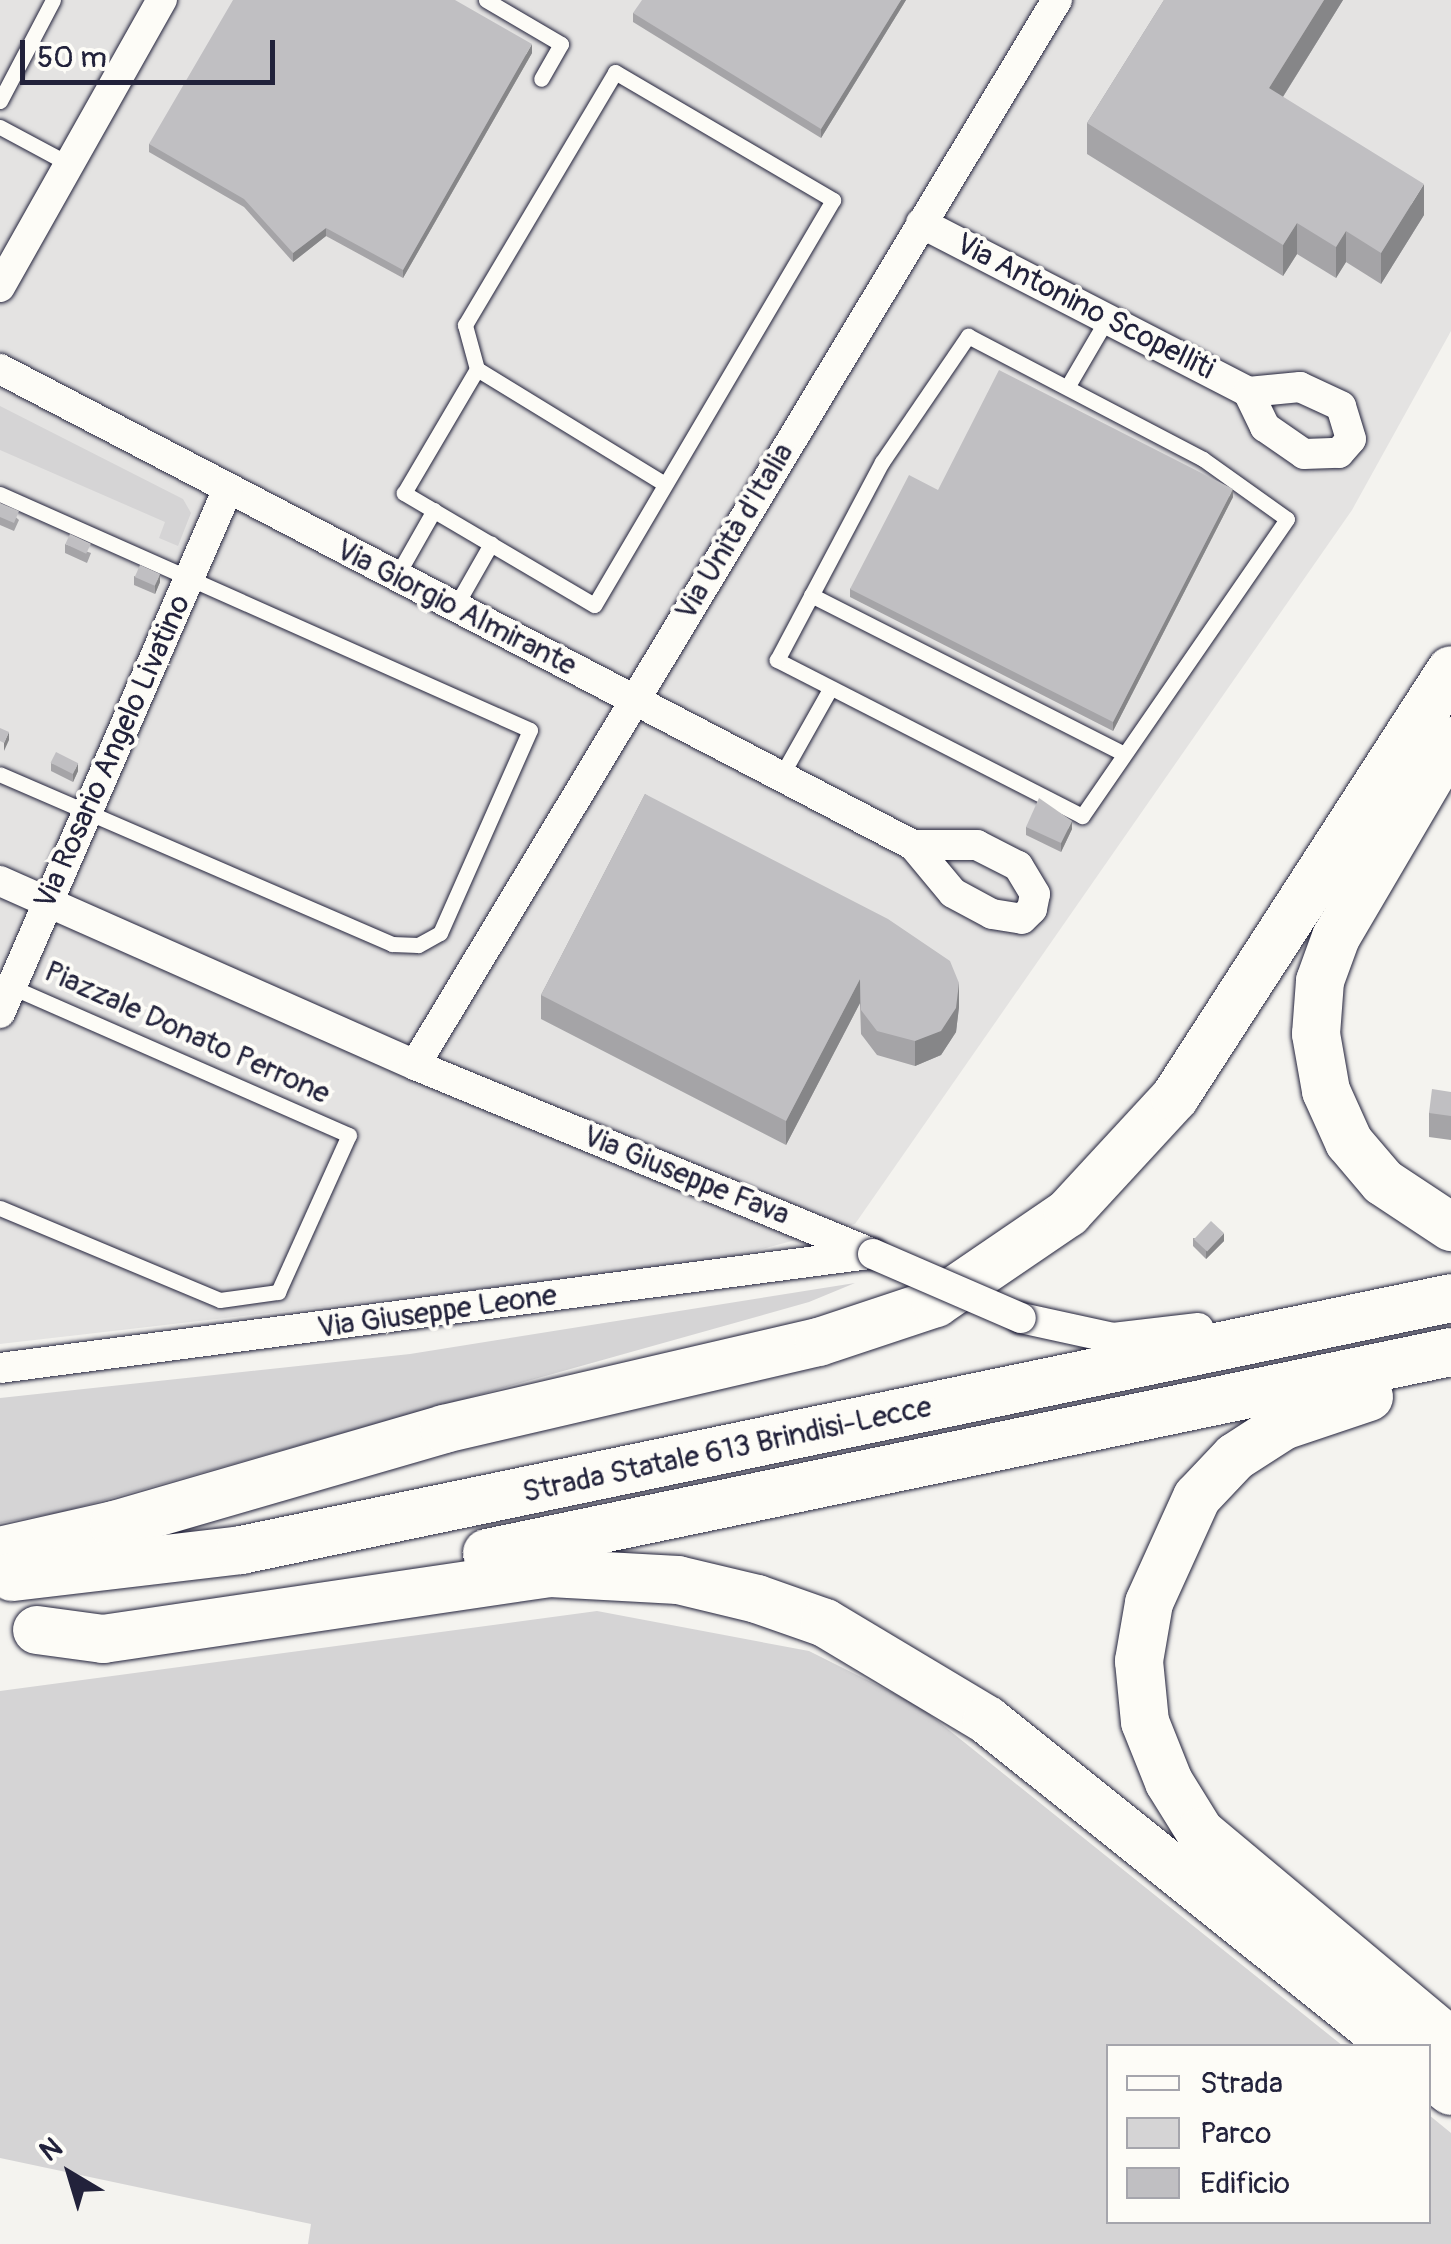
<!DOCTYPE html>
<meta charset="utf-8">
<style>
body{margin:0}
#map{position:relative;width:1451px;height:2244px;overflow:hidden;background:#f4f3ef;font-family:Pangolin,sans-serif}
div>[style]{position:absolute}
[style*='--x']{left:calc(var(--x)*1px);top:calc(var(--y)*1px);width:calc(var(--w)*1px);rotate:calc(var(--a)*1deg)}
.built>*{inset:0;background:#e4e3e2}
.green>*{inset:0;background:#d5d4d5}
.roads{filter:drop-shadow(0 0 2px #22223b) drop-shadow(0 0 2px #22223b)}
.service>*{height:15px;margin:-7.5px;padding:0 7.5px;transform-origin:7.5px;border-radius:7.5px;background:#fdfcf7}
.minor>*{height:30px;margin:-15px;padding:0 15px;transform-origin:15px;border-radius:15px;background:#fdfcf7}
.trunk>*{height:48px;margin:-24px;padding:0 24px;transform-origin:24px;border-radius:24px;background:#fdfcf7}
.bridges{filter:drop-shadow(0 0 2px #22223b) drop-shadow(0 0 2px #22223b)}
.minor-bridge>*{height:30px;margin:-15px;padding:0 15px;transform-origin:15px;border-radius:15px;background:#fdfcf7}
.wall>*{inset:0;background:#a5a4a7}
.shaded-wall>*{inset:0;background:#868688}
.building>*{inset:0;background:#c0bfc2;transform-origin:0 0}
span{translate:-50% -50%;white-space:nowrap;text-align:center;line-height:1.15;-webkit-text-stroke:8px #fdfcf7;paint-order:stroke}
.street-label{font-size:30px;color:#22223b}
.legend{position:absolute;left:1106px;top:2044px;width:325px;height:180px;box-sizing:border-box;background:#fdfcf7;border:2px solid #a5a5ac;margin:0;padding:12px 18px;list-style:none;font-size:30px;color:#22223b}
.legend li{display:flex;align-items:center;gap:20px;height:50px}
.legend b{width:50px;border:2px solid #a5a5ac}
.north{position:absolute;left:20px;top:2124px;width:100px;height:100px;-webkit-text-stroke:8px #fdfcf7;paint-order:stroke;rotate:322deg;font-size:28px;font-weight:700;line-height:40px;text-align:center;color:#22223b}
.north::after{content:'';display:block;margin:auto;width:35px;height:45px;background:#22223b;clip-path:polygon(50% 0,100% 100%,50% 72%,0 100%)}
.scale{position:absolute;left:20px;top:40px;width:255px;height:45px;box-sizing:border-box;border:5px solid #22223b;border-top:0;padding-left:12px;font-size:30px;line-height:35px;white-space:nowrap;color:#22223b;-webkit-text-stroke:8px #fdfcf7;paint-order:stroke}
</style>
<div id="map">
<div class="built">
<div style="clip-path:polygon(0 0,1451px 0,1451px 331px,1352px 510px,855px 1224px,714px 1262px,0 1344px)"></div>
</div>
<div class="green">
<div style="clip-path:polygon(0 406px,183px 499px,191px 513px,178px 546px,159px 538px,165px 522px,0 450px)"></div>
<div style="clip-path:polygon(855px 1283px,809px 1302px,62px 1512px,0 1523px,0 1398px,410px 1354px)"></div>
<div style="clip-path:polygon(597px 1611px,809px 1651px,919px 1706px,1343px 2046px,1108px 2046px,1108px 2222px,1428px 2222px,1429px 2115px,1451px 2133px,1451px 2244px,308px 2244px,311px 2224px,0 2158px,0 1691px)"></div>
</div>
<div class="roads">
<div class="service">
<div style="--x:486;--y:0;--w:87;--a:30.4"></div>
<div style="--x:561;--y:44;--w:40;--a:119.7"></div>
<div style="--x:615;--y:72;--w:253;--a:30.4"></div>
<div style="--x:833;--y:200;--w:470;--a:120.5"></div>
<div style="--x:594;--y:605;--w:221;--a:-149.5"></div>
<div style="--x:404;--y:493;--w:144;--a:-59.5"></div>
<div style="--x:477;--y:369;--w:46;--a:-105.3"></div>
<div style="--x:465;--y:325;--w:294;--a:-59.3"></div>
<div style="--x:0;--y:101;--w:114;--a:-62.3"></div>
<div style="--x:0;--y:127;--w:78;--a:28.2"></div>
<div style="--x:968;--y:336;--w:265;--a:27.6"></div>
<div style="--x:1203;--y:459;--w:103;--a:35.5"></div>
<div style="--x:1287;--y:519;--w:361;--a:124.6"></div>
<div style="--x:1082;--y:816;--w:343;--a:-152.9"></div>
<div style="--x:777;--y:660;--w:224;--a:-62.1"></div>
<div style="--x:882;--y:462;--w:153;--a:-55.7"></div>
<div style="--x:477;--y:369;--w:220;--a:31.5"></div>
<div style="--x:1069;--y:384;--w:75;--a:-59.7"></div>
<div style="--x:0;--y:494;--w:580;--a:24"></div>
<div style="--x:530;--y:730;--w:222;--a:113.9"></div>
<div style="--x:440;--y:933;--w:25;--a:151"></div>
<div style="--x:418;--y:945;--w:26;--a:-178"></div>
<div style="--x:392;--y:944;--w:427;--a:-156.6"></div>
<div style="--x:396;--y:577;--w:77;--a:-60.4"></div>
<div style="--x:811;--y:595;--w:350;--a:26.9"></div>
<div style="--x:455;--y:607;--w:73;--a:-60.3"></div>
<div style="--x:781;--y:776;--w:100;--a:-60.6"></div>
<div style="--x:0;--y:1208;--w:238;--a:22.7"></div>
<div style="--x:220;--y:1300;--w:59;--a:-7.9"></div>
<div style="--x:278;--y:1292;--w:172;--a:-65.7"></div>
<div style="--x:349;--y:1135;--w:373;--a:-156.3"></div>
</div>
<div class="minor">
<div style="--x:921;--y:223;--w:368;--a:27.3"></div>
<div style="--x:1248;--y:392;--w:39;--a:64"></div>
<div style="--x:1265;--y:427;--w:47;--a:34.7"></div>
<div style="--x:1304;--y:454;--w:35;--a:-2"></div>
<div style="--x:1339;--y:453;--w:18;--a:-49"></div>
<div style="--x:1351;--y:439;--w:34;--a:-107"></div>
<div style="--x:1341;--y:406;--w:45;--a:-155.1"></div>
<div style="--x:1300;--y:387;--w:52;--a:174.5"></div>
<div style="--x:0;--y:287;--w:330;--a:-60.6"></div>
<div style="--x:0;--y:369;--w:1030;--a:27.54"></div>
<div style="--x:913;--y:845;--w:62;--a:50.2"></div>
<div style="--x:953;--y:893;--w:44;--a:28.3"></div>
<div style="--x:992;--y:914;--w:30;--a:9"></div>
<div style="--x:1022;--y:919;--w:14;--a:-45"></div>
<div style="--x:1032;--y:909;--w:15;--a:-79"></div>
<div style="--x:1035;--y:894;--w:33;--a:-121"></div>
<div style="--x:1018;--y:866;--w:46;--a:-152.9"></div>
<div style="--x:977;--y:845;--w:64;--a:180"></div>
<div style="--x:0;--y:881;--w:454;--a:23.9"></div>
<div style="--x:415;--y:1065;--w:495;--a:22.4"></div>
<div style="--x:0;--y:1013;--w:569;--a:-66.5"></div>
<div style="--x:415;--y:1065;--w:1244;--a:-58.92"></div>
<div style="--x:1021;--y:1318;--w:94;--a:12.3"></div>
<div style="--x:1113;--y:1338;--w:86;--a:-6.7"></div>
<div style="--x:0;--y:1368;--w:877;--a:-7.47"></div>
</div>
<div class="trunk">
<div style="--x:1451;--y:741;--w:227;--a:120.4"></div>
<div style="--x:1336;--y:937;--w:47;--a:110"></div>
<div style="--x:1320;--y:981;--w:53;--a:94.3"></div>
<div style="--x:1316;--y:1034;--w:58;--a:80"></div>
<div style="--x:1326;--y:1091;--w:56;--a:65.7"></div>
<div style="--x:1349;--y:1142;--w:52;--a:49.6"></div>
<div style="--x:1383;--y:1182;--w:82;--a:33.5"></div>
<div style="--x:1369;--y:1397;--w:91;--a:161.4"></div>
<div style="--x:1283;--y:1426;--w:57;--a:147.1"></div>
<div style="--x:1235;--y:1457;--w:55;--a:133.5"></div>
<div style="--x:1197;--y:1497;--w:116;--a:114.4"></div>
<div style="--x:1149;--y:1603;--w:59;--a:99.8"></div>
<div style="--x:1139;--y:1661;--w:61;--a:84.4"></div>
<div style="--x:1145;--y:1722;--w:65;--a:68.2"></div>
<div style="--x:1169;--y:1782;--w:59;--a:58.2"></div>
<div style="--x:1200;--y:1832;--w:327;--a:39.9"></div>
<div style="--x:0;--y:1551;--w:117;--a:-12.8"></div>
<div style="--x:114;--y:1525;--w:344;--a:-16.2"></div>
<div style="--x:444;--y:1429;--w:385;--a:-13.1"></div>
<div style="--x:819;--y:1342;--w:123;--a:-18.4"></div>
<div style="--x:936;--y:1303;--w:160;--a:-34.3"></div>
<div style="--x:1068;--y:1213;--w:158;--a:-47.3"></div>
<div style="--x:1175;--y:1097;--w:508;--a:-57.12"></div>
<div style="--x:487;--y:1553;--w:985;--a:-11.78"></div>
<div style="--x:12;--y:1577;--w:231;--a:-6.7"></div>
<div style="--x:241;--y:1550;--w:1236;--a:-11.76"></div>
<div style="--x:37;--y:1630;--w:67;--a:7.8"></div>
<div style="--x:103;--y:1639;--w:452;--a:-8.4"></div>
<div style="--x:550;--y:1573;--w:128;--a:3.1"></div>
<div style="--x:678;--y:1580;--w:81;--a:13.5"></div>
<div style="--x:757;--y:1599;--w:72;--a:19.4"></div>
<div style="--x:825;--y:1623;--w:189;--a:30.9"></div>
<div style="--x:987;--y:1720;--w:522;--a:38.63"></div>
<div style="--x:1428;--y:2073;--w:29;--a:38"></div>
</div>
</div>
<div class="bridges">
<div class="minor-bridge">
<div style="--x:873;--y:1254;--w:161;--a:23.4"></div>
</div>
</div>
<div class="wall">
<div style="clip-path:polygon(906px 0,821px 138px,633px 22px,633px 13px)"></div>
<div style="clip-path:polygon(1164px 0,1343px 0,1283px 97px,1424px 215px,1381px 284px,1346px 262px,1336px 278px,1297px 254px,1283px 276px,1087px 154px,1087px 123px)"></div>
<div style="clip-path:polygon(532px 53px,403px 278px,326px 236px,293px 262px,244px 207px,149px 152px,149px 144px)"></div>
<div style="clip-path:polygon(938px 490px,1233px 497px,1113px 731px,850px 597px,850px 589px)"></div>
<div style="clip-path:polygon(0 503px,19px 520px,14px 531px,0 525px)"></div>
<div style="clip-path:polygon(65px 544px,91px 553px,87px 563px,65px 553px)"></div>
<div style="clip-path:polygon(134px 576px,160px 582px,155px 594px,134px 585px)"></div>
<div style="clip-path:polygon(51px 763px,78px 771px,73px 782px,51px 771px)"></div>
<div style="clip-path:polygon(645px 794px,959px 1007px,956px 1032px,941px 1055px,915px 1066px,877px 1055px,861px 1034px,860px 1003px,786px 1145px,541px 1019px,541px 995px)"></div>
<div style="clip-path:polygon(1026px 827px,1072px 829px,1061px 852px,1026px 835px)"></div>
<div style="clip-path:polygon(1451px 1092px,1451px 1140px,1429px 1137px,1429px 1113px)"></div>
<div style="clip-path:polygon(1193px 1238px,1224px 1241px,1206px 1259px,1193px 1246px)"></div>
</div>
<div class="shaded-wall">
<div style="clip-path:polygon(901px 0,906px 0,821px 138px,821px 129px)"></div>
<div style="clip-path:polygon(1324px 0,1343px 0,1269px 119px,1269px 88px)"></div>
<div style="clip-path:polygon(532px 44px,532px 53px,403px 278px,403px 270px)"></div>
<div style="clip-path:polygon(1424px 184px,1424px 215px,1381px 284px,1381px 253px)"></div>
<div style="clip-path:polygon(1297px 223px,1297px 254px,1283px 276px,1283px 245px)"></div>
<div style="clip-path:polygon(326px 228px,326px 236px,293px 262px,293px 253px)"></div>
<div style="clip-path:polygon(1346px 231px,1346px 262px,1336px 278px,1336px 247px)"></div>
<div style="clip-path:polygon(1233px 489px,1233px 497px,1113px 731px,1113px 722px)"></div>
<div style="clip-path:polygon(160px 574px,160px 582px,155px 594px,155px 585px)"></div>
<div style="clip-path:polygon(9px 732px,9px 740px,4px 751px,4px 743px)"></div>
<div style="clip-path:polygon(78px 763px,78px 771px,73px 782px,73px 774px)"></div>
<div style="clip-path:polygon(1072px 821px,1072px 829px,1061px 852px,1061px 843px)"></div>
<div style="clip-path:polygon(860px 979px,860px 1003px,786px 1145px,786px 1121px)"></div>
<div style="clip-path:polygon(959px 983px,959px 1007px,956px 1032px,941px 1055px,915px 1066px,915px 1041px)"></div>
<div style="clip-path:polygon(1224px 1233px,1224px 1241px,1206px 1259px,1206px 1251px)"></div>
</div>
<div class="building">
<div style="clip-path:polygon(233px 0,455px 0,532px 44px,403px 270px,326px 228px,293px 253px,244px 199px,149px 144px)"></div>
<div style="clip-path:polygon(642px 0,901px 0,821px 129px,633px 13px)"></div>
<div style="clip-path:polygon(1164px 0,1324px 0,1269px 88px,1424px 184px,1381px 253px,1346px 231px,1336px 247px,1297px 223px,1283px 245px,1087px 123px)"></div>
<div style="clip-path:polygon(999px 370px,1233px 489px,1113px 722px,850px 589px,909px 475px,938px 490px)"></div>
<div style="clip-path:polygon(0 503px,19px 511px,14px 523px,0 517px)"></div>
<div style="left:70px;top:534px;width:23px;height:11px;rotate:25deg"></div>
<div style="left:140px;top:565px;width:22px;height:13px;rotate:24deg"></div>
<div style="clip-path:polygon(0 728px,9px 732px,4px 743px,0 741px)"></div>
<div style="left:56px;top:752px;width:25px;height:12px;rotate:27deg"></div>
<div style="clip-path:polygon(645px 794px,888px 919px,950px 961px,959px 983px,956px 1008px,941px 1031px,915px 1041px,877px 1031px,861px 1010px,860px 979px,786px 1121px,541px 995px)"></div>
<div style="clip-path:polygon(1039px 798px,1072px 821px,1061px 843px,1026px 827px)"></div>
<div style="clip-path:polygon(1432px 1089px,1451px 1092px,1451px 1116px,1429px 1113px)"></div>
<div style="left:1211px;top:1221px;width:18px;height:25px;rotate:43deg"></div>
</div>
<div class="street-label">
<span style="left:1085px;top:307px;rotate:27deg">Via Antonino Scopelliti</span>
<span style="left:735px;top:532px;rotate:-59deg">Via Unità d'Italia</span>
<span style="left:456px;top:608px;rotate:27deg">Via Giorgio Almirante</span>
<span style="left:113px;top:752px;rotate:-66deg">Via Rosario Angelo Livatino</span>
<span style="left:187px;top:1033px;rotate:24deg">Piazzale Donato Perrone</span>
<span style="left:686px;top:1176px;rotate:22deg">Via Giuseppe Fava</span>
<span style="left:437px;top:1312px;rotate:-8deg">Via Giuseppe Leone</span>
<span style="left:727px;top:1450px;rotate:-12deg">Strada Statale 613 Brindisi-Lecce</span>
</div>
<ul class="legend">
<li><b style="height:12px;background:#fdfcf7"></b>Strada</li>
<li><b style="height:28px;background:#d5d4d5"></b>Parco</li>
<li><b style="height:28px;background:#c0bfc2"></b>Edificio</li>
</ul>
<div class="north">N</div>
<div class="scale">50 m</div>
</div>
